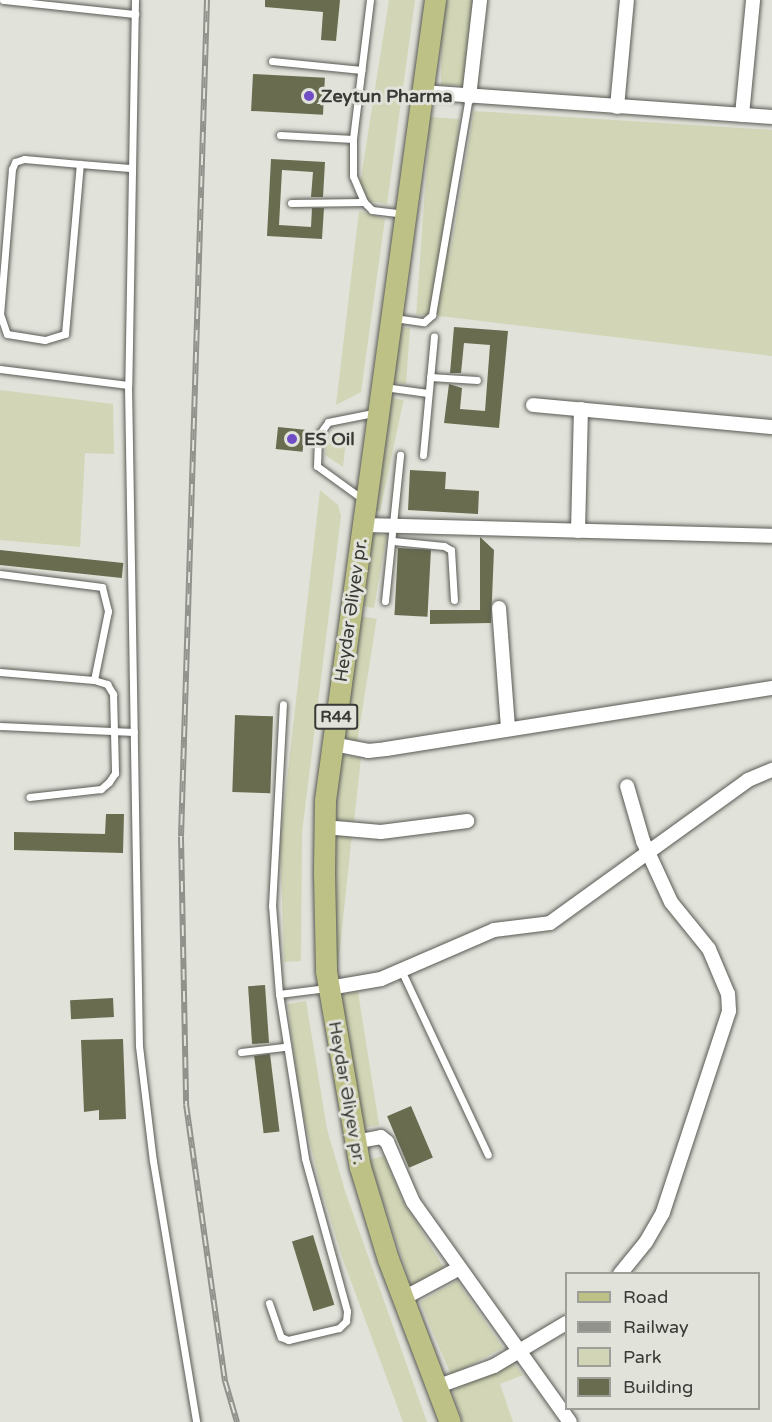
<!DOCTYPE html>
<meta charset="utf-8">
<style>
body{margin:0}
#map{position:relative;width:772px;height:1422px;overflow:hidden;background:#e1e2da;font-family:"Varela Round",sans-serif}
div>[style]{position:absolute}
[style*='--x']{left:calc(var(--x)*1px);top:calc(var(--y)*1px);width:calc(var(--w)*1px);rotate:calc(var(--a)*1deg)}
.green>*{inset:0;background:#d2d6b6;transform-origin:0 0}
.building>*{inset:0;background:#696c4f;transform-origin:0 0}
.roads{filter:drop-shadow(0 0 2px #595a54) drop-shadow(0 0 2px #595a54)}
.lane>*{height:7px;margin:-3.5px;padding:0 3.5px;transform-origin:3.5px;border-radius:3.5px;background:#fff}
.street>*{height:14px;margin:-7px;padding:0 7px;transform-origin:7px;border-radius:7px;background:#fff}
.primary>*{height:21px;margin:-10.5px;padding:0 10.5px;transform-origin:10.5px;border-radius:10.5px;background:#bec186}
.rail>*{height:6px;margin-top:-3px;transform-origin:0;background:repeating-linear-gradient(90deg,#e1e2da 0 11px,#91928c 0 22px);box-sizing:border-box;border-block:2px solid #91928c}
.dots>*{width:16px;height:16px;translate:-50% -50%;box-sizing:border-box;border:3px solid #e1e2da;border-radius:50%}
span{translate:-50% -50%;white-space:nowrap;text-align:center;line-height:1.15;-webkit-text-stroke:6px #e1e2da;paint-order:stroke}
.shield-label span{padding:2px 4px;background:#e1e2da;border:2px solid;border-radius:4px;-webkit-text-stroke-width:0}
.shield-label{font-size:16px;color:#393936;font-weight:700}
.poi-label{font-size:18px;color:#393936;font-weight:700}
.left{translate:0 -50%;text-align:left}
.street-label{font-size:18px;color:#393936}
.legend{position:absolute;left:565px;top:1272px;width:195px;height:138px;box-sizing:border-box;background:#e1e2da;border:2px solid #9e9e98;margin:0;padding:8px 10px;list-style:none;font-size:18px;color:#393936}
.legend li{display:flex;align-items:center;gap:12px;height:30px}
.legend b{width:30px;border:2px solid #9e9e98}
</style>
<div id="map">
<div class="green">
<div style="clip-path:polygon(389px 0,415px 0,387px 204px,369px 201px,360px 184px)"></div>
<div style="left:441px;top:0;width:33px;height:85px"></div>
<div style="clip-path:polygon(474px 111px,772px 130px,772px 356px,440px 316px)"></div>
<div style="left:430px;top:117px;width:29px;height:198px;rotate:4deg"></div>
<div style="clip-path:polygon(359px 211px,385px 219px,361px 392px,336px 405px)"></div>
<div style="left:397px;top:327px;width:13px;height:56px;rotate:4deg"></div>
<div style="clip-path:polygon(0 390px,113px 404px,114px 454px,85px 453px,80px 547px,0 540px)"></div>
<div style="left:385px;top:396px;width:19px;height:114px;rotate:12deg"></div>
<div style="clip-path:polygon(347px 430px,343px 467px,325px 455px,327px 438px)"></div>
<div style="clip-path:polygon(320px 490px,338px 505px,341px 516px,302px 833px,301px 961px,284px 962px,280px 841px)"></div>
<div style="left:364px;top:532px;width:23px;height:73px;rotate:10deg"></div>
<div style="left:353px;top:615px;width:24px;height:126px;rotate:9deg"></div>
<div style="clip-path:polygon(340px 755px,361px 758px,354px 821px,335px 821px)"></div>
<div style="left:332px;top:833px;width:20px;height:142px;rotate:6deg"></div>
<div style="left:358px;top:992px;width:135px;height:21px;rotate:81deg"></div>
<div style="clip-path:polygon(306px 1001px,327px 1129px,345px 1191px,427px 1422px,403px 1422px,342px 1257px,320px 1185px,300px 1101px,288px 1004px)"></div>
<div style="clip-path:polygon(384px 1156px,402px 1199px,446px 1271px,412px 1288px,369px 1160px)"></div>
<div style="clip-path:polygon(457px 1281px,503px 1348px,451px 1375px,420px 1302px)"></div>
<div style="clip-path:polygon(513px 1363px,523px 1375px,500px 1384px,513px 1422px,463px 1422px,453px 1392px,459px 1386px)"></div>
</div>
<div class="building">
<div style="clip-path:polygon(265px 0,340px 0,336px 41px,321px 40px,323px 12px,265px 7px)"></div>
<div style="left:253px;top:74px;width:72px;height:37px;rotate:3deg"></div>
<div style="clip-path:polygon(271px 159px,325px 162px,323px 197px,311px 197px,313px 172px,282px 170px,279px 225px,311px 227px,312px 208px,324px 208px,322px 239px,267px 236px)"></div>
<div style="clip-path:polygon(454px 327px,508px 331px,499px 428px,444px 423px,449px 384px,462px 388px,460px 409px,485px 411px,490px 345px,464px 343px,461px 373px,450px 373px)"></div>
<div style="left:278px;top:427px;width:27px;height:22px;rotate:6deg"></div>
<div style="clip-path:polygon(410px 470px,446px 472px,445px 489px,479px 491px,478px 514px,408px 510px)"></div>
<div style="clip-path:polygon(480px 537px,494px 550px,491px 623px,430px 624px,430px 610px,480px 610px)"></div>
<div style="left:398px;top:548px;width:33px;height:67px;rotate:3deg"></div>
<div style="left:0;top:550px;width:124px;height:15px;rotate:6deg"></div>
<div style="left:235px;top:715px;width:38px;height:77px;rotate:2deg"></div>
<div style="clip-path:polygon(106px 814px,124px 814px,123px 853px,14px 850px,14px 832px,105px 834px)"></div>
<div style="left:265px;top:985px;width:58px;height:17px;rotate:86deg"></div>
<div style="left:113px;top:998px;width:19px;height:43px;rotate:87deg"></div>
<div style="clip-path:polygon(123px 1039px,126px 1119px,99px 1120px,99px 1110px,84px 1112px,81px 1040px)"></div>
<div style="left:270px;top:1054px;width:78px;height:16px;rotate:83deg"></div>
<div style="left:411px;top:1106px;width:56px;height:26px;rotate:67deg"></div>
<div style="left:313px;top:1235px;width:73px;height:22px;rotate:73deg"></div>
</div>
<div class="roads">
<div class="lane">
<div style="--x:3;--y:0;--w:133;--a:6.1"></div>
<div style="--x:135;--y:0;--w:385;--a:91"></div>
<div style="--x:128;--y:385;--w:661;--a:89.05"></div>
<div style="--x:139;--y:1046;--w:116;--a:83.1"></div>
<div style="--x:153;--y:1161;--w:265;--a:80.6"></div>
<div style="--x:370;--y:0;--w:140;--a:97"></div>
<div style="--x:353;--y:139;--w:37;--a:90"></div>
<div style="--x:353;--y:176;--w:28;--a:67"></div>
<div style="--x:364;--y:202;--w:11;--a:45"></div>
<div style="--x:372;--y:210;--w:23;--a:7"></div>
<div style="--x:272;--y:61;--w:90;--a:5.7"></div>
<div style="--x:280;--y:135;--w:73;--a:3.1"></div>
<div style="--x:80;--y:164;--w:56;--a:-174.9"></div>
<div style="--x:24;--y:159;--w:9;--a:162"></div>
<div style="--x:15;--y:162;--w:8;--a:113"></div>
<div style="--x:12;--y:169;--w:145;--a:94.7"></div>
<div style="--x:0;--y:314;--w:21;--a:71"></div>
<div style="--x:7;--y:334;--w:38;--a:9"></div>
<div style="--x:45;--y:340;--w:21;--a:-17"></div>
<div style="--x:65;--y:334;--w:171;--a:-85"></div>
<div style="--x:80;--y:164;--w:50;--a:4.6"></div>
<div style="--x:291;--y:203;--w:73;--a:-0.8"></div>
<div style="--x:394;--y:318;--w:30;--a:8"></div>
<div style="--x:424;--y:322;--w:11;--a:-41"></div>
<div style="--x:432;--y:315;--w:221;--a:-80.4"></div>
<div style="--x:0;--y:369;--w:129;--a:7.1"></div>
<div style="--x:430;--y:377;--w:47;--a:3.7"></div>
<div style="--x:384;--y:387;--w:44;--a:7.8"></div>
<div style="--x:423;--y:455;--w:119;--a:-84.7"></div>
<div style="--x:357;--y:495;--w:49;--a:-144.1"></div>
<div style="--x:317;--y:466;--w:30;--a:-88"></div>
<div style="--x:318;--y:436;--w:17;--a:-54"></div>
<div style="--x:328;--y:422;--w:41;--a:-11.3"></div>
<div style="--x:393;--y:541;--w:51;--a:5.6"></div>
<div style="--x:444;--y:546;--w:8;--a:30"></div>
<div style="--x:451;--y:550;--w:50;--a:86.6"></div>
<div style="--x:0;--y:574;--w:103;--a:7.3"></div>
<div style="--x:102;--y:587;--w:25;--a:76"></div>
<div style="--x:108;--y:611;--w:70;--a:101.5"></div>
<div style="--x:385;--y:601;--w:147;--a:-84.1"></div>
<div style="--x:0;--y:672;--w:94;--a:4.9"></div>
<div style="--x:94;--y:680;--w:14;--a:17"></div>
<div style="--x:107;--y:684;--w:12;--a:59"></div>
<div style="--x:113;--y:694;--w:79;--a:88.5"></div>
<div style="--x:115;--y:773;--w:11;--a:124"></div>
<div style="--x:109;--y:782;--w:11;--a:139"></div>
<div style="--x:101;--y:789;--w:72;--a:173.7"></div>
<div style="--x:0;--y:726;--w:134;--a:2.6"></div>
<div style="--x:401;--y:970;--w:204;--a:64.8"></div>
<div style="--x:279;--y:994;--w:40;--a:-7.1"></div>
<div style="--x:241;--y:1052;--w:43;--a:-6.6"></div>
<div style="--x:269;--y:1303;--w:36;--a:71"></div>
<div style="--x:281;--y:1337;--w:8;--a:23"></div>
<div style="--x:288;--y:1340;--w:52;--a:-13.2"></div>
<div style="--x:339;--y:1328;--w:10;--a:-45"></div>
<div style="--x:346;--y:1321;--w:10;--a:-84"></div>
<div style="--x:347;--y:1311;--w:159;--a:-105.4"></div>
<div style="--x:305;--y:1158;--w:166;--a:-99"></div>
<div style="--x:279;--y:994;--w:88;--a:-94.5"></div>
<div style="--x:272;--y:906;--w:202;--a:-86.9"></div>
</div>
<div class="street">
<div style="--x:422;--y:92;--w:351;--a:4.1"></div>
<div style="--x:469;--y:97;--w:98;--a:-83.5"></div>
<div style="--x:617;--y:107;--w:107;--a:-84.7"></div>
<div style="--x:742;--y:115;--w:116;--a:-84.5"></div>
<div style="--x:533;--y:405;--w:240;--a:5.3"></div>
<div style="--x:363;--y:525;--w:409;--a:1.5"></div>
<div style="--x:578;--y:531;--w:122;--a:-88.6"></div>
<div style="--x:499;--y:608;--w:121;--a:85.7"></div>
<div style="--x:333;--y:744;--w:36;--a:11"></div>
<div style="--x:368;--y:751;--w:18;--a:-6"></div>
<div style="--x:386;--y:749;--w:391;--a:-9"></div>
<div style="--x:324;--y:827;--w:57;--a:5"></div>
<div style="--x:381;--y:832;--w:87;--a:-7.3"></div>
<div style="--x:329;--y:988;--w:53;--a:-9.8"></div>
<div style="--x:381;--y:979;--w:123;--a:-23.4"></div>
<div style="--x:494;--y:930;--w:56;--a:-7.1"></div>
<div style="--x:550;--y:923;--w:244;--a:-35.8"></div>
<div style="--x:748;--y:780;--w:26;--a:-23"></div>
<div style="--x:355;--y:1142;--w:26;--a:-11"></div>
<div style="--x:381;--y:1137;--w:8;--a:40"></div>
<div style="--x:387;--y:1142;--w:65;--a:66.6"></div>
<div style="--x:413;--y:1202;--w:270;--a:54.5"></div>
<div style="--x:620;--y:1274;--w:41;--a:-50.9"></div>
<div style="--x:646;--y:1242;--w:34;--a:-60"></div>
<div style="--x:663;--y:1212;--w:212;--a:-71.8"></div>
<div style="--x:729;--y:1011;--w:17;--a:-93"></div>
<div style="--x:728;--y:994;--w:49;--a:-112.9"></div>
<div style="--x:709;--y:949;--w:60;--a:-129"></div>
<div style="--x:671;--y:902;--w:67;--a:-114.7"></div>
<div style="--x:643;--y:841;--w:57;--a:-106.2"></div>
<div style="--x:402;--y:1299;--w:64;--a:-28.2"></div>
<div style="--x:436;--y:1387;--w:62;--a:-19.9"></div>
<div style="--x:494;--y:1366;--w:84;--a:-30.8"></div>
</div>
<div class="primary">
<div style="--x:435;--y:0;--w:808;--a:97.83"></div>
<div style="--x:325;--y:800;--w:73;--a:90.8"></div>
<div style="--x:324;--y:873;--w:98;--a:88.8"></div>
<div style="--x:326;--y:971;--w:199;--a:80.2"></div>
<div style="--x:360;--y:1167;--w:96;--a:73.1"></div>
<div style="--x:388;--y:1259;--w:174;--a:69.2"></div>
</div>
</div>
<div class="rail">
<div style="--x:207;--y:0;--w:837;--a:91.78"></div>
<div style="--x:181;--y:837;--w:267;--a:88.9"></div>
<div style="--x:186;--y:1104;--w:280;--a:82"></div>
<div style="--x:225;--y:1381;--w:43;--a:73.7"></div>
</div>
<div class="dots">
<div style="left:309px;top:96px;background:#704cc5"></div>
<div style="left:292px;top:439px;background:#704cc5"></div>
</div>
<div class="shield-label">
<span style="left:336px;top:717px">R44</span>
</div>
<div class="poi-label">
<span class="left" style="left:321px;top:96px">Zeytun Pharma</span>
<span class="left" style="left:304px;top:439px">ES Oil</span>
</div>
<div class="street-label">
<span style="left:351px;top:610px;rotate:-82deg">Heydər Əliyev pr.</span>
<span style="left:347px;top:1093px;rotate:80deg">Heydər Əliyev pr.</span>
</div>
<ul class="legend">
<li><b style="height:8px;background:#bec186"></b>Road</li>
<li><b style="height:8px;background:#91928c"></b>Railway</li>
<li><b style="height:16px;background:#d2d6b6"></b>Park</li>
<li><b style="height:16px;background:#696c4f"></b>Building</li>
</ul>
</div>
